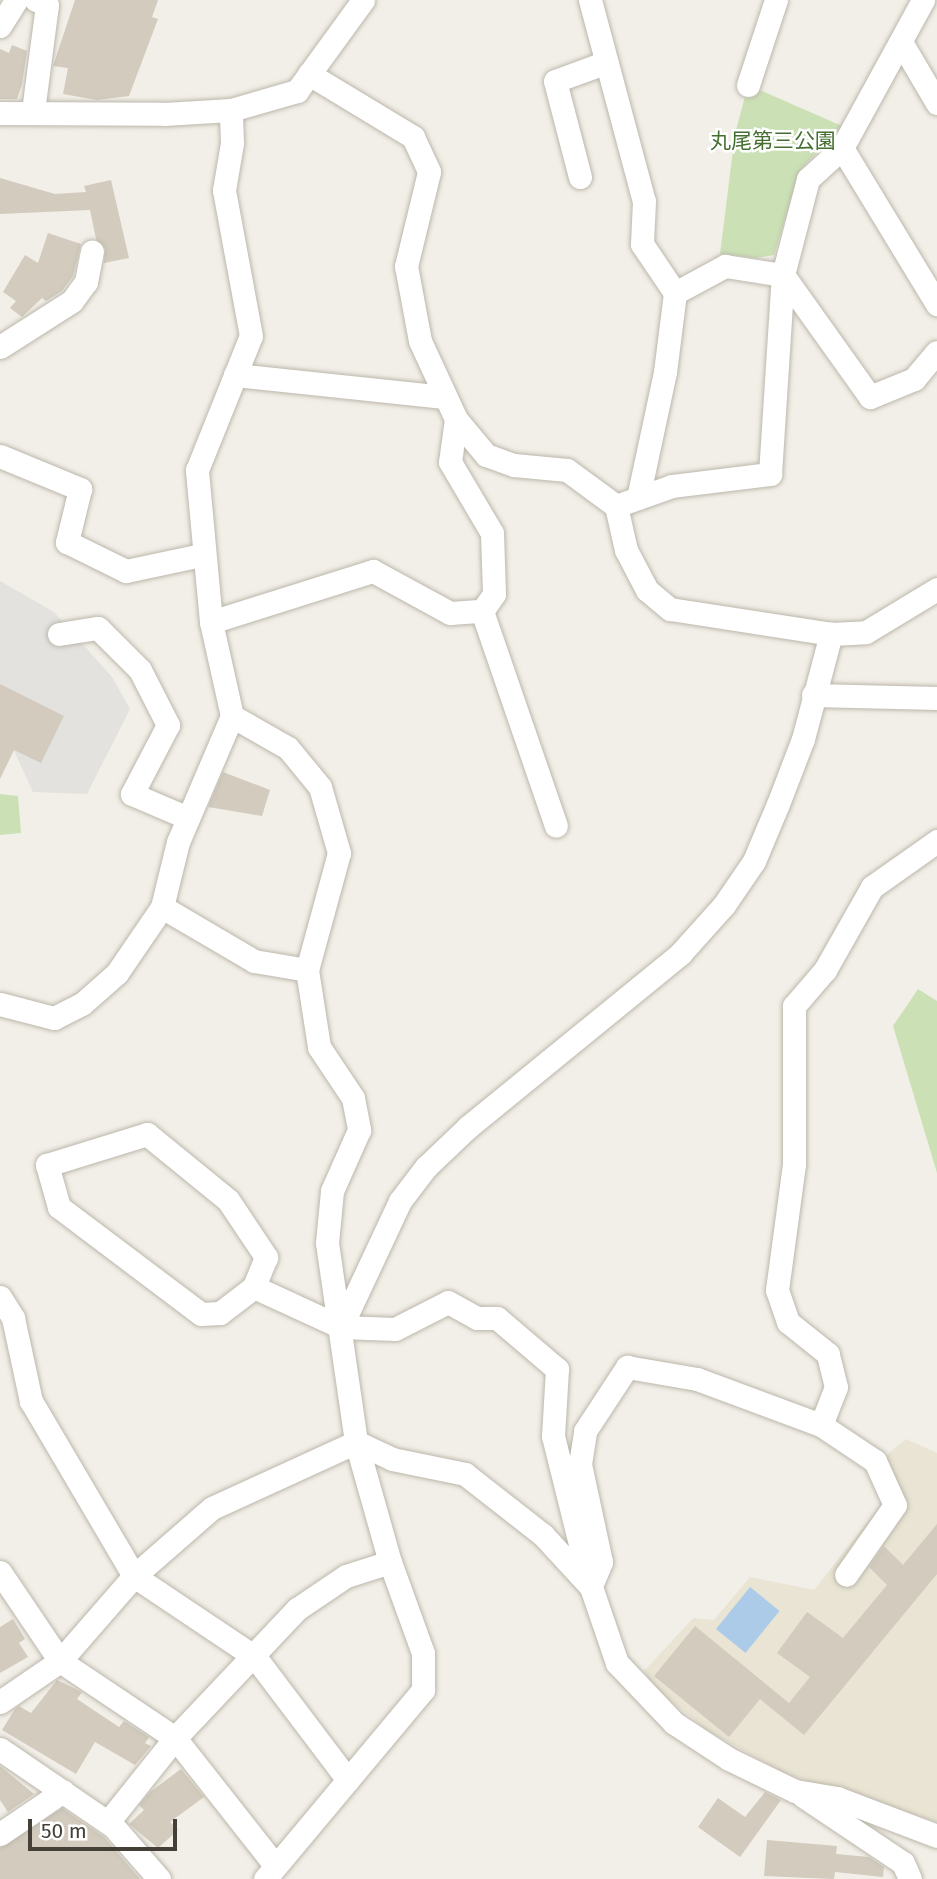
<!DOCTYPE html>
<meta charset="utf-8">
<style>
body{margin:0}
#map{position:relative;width:937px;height:1879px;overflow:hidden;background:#f2efe8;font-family:"Fira Sans","Noto Sans JP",sans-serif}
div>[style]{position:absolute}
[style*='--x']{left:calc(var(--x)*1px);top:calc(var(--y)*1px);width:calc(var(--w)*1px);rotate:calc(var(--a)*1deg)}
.education>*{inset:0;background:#e9e4d3}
.green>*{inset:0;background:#cbe1b5}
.parking>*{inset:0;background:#e3e2df}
.water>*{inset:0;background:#abcbe8;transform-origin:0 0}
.building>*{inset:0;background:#d2cbbe}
.roads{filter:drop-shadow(0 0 2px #bcb7ab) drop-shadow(0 0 2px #bcb7ab)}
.minor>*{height:23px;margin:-11.5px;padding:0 11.5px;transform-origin:11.5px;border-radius:11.5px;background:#fff}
span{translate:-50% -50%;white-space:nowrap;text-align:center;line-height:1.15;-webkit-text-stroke:5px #fff;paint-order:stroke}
.park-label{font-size:21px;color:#456f31}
.scale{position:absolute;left:28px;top:1819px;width:149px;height:32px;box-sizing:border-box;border:4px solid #444037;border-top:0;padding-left:9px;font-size:21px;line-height:24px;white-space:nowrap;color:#444037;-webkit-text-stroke:5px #fff;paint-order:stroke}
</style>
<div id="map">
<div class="education">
<div style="clip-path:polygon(906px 1439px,937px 1453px,937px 1822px,785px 1774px,707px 1730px,655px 1688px,644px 1671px,693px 1618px,714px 1620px,750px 1577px,814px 1590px,884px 1501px,883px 1458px)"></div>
</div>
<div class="green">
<div style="clip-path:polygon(748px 85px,842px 126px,800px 170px,774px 255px,757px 258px,720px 254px,735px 134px)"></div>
<div style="clip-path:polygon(0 794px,18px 796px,21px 833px,0 835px)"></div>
<div style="clip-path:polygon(918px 989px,937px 1001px,937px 1173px,893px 1026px)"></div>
</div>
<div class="parking">
<div style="clip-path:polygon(0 581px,54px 612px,112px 677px,130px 709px,87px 794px,33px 792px,0 720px)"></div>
</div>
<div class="water">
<div style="left:750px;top:1587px;width:38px;height:54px;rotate:39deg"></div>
</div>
<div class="building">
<div style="clip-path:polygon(75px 0,158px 0,152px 17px,158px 19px,129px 96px,97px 100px,63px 94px,68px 68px,53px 66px)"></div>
<div style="clip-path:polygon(12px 45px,27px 51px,22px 84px,17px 99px,0 99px,0 49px,9px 53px)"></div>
<div style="clip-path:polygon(0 178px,55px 194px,86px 192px,84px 186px,111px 180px,129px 258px,104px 263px,105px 248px,96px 239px,90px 210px,0 214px)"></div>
<div style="clip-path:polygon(48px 233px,81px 244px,73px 276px,62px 291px,46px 301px,42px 298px,22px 317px,10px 308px,16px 301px,3px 292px,25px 255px,38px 263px)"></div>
<div style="clip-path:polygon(0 684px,64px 716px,41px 763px,14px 750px,0 779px)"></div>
<div style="clip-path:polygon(223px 772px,270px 790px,262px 816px,208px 807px)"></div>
<div style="clip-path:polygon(937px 1524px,937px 1574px,804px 1735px,760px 1699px,729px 1737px,654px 1676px,695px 1626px,789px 1703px,810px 1677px,777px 1653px,807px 1612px,843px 1638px,887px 1585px,869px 1567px,884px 1546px,903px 1565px)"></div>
<div style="clip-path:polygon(13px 1619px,25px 1639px,19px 1643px,28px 1657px,0 1673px,0 1627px)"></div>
<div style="clip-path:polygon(57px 1680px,82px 1692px,77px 1699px,119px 1727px,124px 1721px,149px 1737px,145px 1743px,151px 1746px,135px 1765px,95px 1742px,76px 1774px,2px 1730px,15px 1709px,19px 1706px,31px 1713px)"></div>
<div style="clip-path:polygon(0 1766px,34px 1794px,8px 1812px,0 1800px)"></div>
<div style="clip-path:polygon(181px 1769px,204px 1797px,170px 1822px,178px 1830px,158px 1848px,129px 1824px,144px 1810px,139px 1805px,150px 1792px)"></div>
<div style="clip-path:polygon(765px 1792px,781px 1800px,740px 1857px,698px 1827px,718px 1798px,745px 1817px)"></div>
<div style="clip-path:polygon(62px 1808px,104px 1837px,140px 1879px,0 1879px,0 1848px)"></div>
<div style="clip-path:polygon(767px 1840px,837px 1846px,836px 1854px,869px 1857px,884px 1867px,883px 1877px,835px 1872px,834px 1879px,764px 1876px)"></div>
</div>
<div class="roads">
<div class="minor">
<div style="--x:590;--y:0;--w:208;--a:75"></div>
<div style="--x:644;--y:201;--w:43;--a:92.7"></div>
<div style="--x:642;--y:244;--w:59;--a:56"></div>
<div style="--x:675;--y:293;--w:57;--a:-28.4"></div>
<div style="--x:725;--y:266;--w:59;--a:8.8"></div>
<div style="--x:783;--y:275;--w:150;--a:54.5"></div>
<div style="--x:870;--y:397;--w:48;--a:-22.2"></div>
<div style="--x:914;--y:379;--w:35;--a:-50"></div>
<div style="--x:0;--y:26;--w:31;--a:-58"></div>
<div style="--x:901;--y:42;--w:71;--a:59.5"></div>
<div style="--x:309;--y:74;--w:122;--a:31.2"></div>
<div style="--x:413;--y:137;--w:38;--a:65"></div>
<div style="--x:429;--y:172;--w:97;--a:103.7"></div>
<div style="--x:406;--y:266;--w:76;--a:79.4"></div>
<div style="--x:420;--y:341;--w:86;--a:65.2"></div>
<div style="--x:456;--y:419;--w:47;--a:50.2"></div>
<div style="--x:486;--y:455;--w:30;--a:20"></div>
<div style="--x:514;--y:465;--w:53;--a:5.4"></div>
<div style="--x:567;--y:470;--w:61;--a:36.3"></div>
<div style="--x:616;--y:506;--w:45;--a:77.2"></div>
<div style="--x:626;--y:550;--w:45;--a:62.3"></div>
<div style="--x:647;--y:590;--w:30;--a:40"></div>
<div style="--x:670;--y:609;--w:163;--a:8.8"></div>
<div style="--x:831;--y:634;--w:35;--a:-3"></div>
<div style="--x:866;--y:632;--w:83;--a:-31.2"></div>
<div style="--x:748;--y:85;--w:89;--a:-71.8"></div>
<div style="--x:33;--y:111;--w:107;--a:-82.5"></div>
<div style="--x:47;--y:5;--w:12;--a:-156"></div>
<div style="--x:0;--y:113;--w:164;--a:0.3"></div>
<div style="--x:164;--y:114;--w:67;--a:-3.4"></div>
<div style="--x:231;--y:110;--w:69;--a:-16.1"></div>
<div style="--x:297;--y:91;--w:112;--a:-54"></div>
<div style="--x:842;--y:148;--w:183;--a:58.7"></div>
<div style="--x:580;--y:177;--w:99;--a:-104.6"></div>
<div style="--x:555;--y:81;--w:55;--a:-20.1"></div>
<div style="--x:0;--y:347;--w:85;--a:-32.6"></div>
<div style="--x:72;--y:301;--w:24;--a:-54"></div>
<div style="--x:86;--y:282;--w:31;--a:-79"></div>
<div style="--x:235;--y:375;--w:211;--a:6"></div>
<div style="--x:456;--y:419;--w:43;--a:97.9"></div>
<div style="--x:450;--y:462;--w:82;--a:59.4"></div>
<div style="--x:492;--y:533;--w:61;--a:88.1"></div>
<div style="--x:494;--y:594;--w:21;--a:125"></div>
<div style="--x:0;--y:456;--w:87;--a:22.4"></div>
<div style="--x:80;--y:489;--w:55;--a:103.8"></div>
<div style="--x:67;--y:542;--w:66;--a:26.2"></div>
<div style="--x:126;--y:571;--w:77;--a:-12"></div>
<div style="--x:638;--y:498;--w:129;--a:-77.9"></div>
<div style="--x:665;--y:372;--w:80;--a:-82.8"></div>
<div style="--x:616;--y:506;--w:59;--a:-19.7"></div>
<div style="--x:672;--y:486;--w:99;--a:-7"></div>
<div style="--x:770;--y:474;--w:199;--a:-86.3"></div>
<div style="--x:783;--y:275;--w:99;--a:-75.4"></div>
<div style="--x:808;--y:179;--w:46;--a:-42.4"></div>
<div style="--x:842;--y:148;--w:169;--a:-61.3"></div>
<div style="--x:482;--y:611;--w:227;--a:71"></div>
<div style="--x:211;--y:622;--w:170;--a:-17.5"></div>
<div style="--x:373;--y:571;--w:88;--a:28.6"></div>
<div style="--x:450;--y:613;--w:32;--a:-4"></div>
<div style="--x:59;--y:634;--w:39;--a:-9"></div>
<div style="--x:98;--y:628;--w:59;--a:45"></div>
<div style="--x:140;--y:670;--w:62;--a:63"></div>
<div style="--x:168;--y:725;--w:78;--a:117.6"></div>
<div style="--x:132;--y:794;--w:61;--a:23.2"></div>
<div style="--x:813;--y:695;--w:124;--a:1.4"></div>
<div style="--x:232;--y:716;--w:64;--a:29.7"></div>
<div style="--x:288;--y:748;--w:50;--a:50.6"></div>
<div style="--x:320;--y:787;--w:69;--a:73.9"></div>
<div style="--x:339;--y:853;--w:121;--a:105.3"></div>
<div style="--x:307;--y:970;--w:78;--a:81.1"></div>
<div style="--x:319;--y:1047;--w:61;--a:56.3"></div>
<div style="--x:353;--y:1098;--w:33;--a:79"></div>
<div style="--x:359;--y:1130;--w:67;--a:113.9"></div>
<div style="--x:332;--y:1191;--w:52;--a:95.5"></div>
<div style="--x:327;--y:1243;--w:201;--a:81.7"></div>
<div style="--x:356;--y:1442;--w:125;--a:74.2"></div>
<div style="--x:390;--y:1562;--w:97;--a:70.1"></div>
<div style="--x:423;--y:1653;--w:37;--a:90"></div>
<div style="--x:423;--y:1690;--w:246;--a:129.9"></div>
<div style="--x:162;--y:907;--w:107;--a:30.4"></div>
<div style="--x:254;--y:961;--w:54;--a:9.6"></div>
<div style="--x:0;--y:1004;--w:56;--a:14.5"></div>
<div style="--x:54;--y:1018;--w:31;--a:-27"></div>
<div style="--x:82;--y:1004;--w:47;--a:-41.5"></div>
<div style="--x:117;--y:973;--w:80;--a:-55.7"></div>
<div style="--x:162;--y:907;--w:67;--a:-76.2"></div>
<div style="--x:178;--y:842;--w:137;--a:-66.8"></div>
<div style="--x:232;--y:716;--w:96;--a:-102.6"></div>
<div style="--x:211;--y:622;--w:153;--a:-95.3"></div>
<div style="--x:197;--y:470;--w:144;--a:-68.1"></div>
<div style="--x:251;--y:336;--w:148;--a:-100.5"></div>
<div style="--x:224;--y:190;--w:48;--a:-80.3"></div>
<div style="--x:232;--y:143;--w:33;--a:-92"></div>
<div style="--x:254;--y:1287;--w:43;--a:142.6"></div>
<div style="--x:220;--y:1313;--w:19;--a:177"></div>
<div style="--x:201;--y:1314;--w:178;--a:-143"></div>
<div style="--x:59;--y:1207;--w:44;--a:-105.9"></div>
<div style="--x:47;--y:1165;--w:105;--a:-17.2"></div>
<div style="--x:147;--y:1134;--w:104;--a:39.2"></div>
<div style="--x:228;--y:1200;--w:69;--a:56.3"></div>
<div style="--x:266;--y:1257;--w:32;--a:112"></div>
<div style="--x:254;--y:1287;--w:96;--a:24.7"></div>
<div style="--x:341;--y:1327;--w:54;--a:2.1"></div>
<div style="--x:395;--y:1329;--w:59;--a:-27"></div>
<div style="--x:448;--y:1302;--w:33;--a:29"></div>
<div style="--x:477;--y:1318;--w:20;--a:0"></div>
<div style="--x:497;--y:1318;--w:79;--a:40.4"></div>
<div style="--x:557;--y:1369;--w:67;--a:93.4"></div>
<div style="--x:553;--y:1436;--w:153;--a:76"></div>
<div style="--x:0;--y:1297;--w:25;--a:58"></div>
<div style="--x:13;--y:1318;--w:85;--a:77.8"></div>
<div style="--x:31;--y:1401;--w:203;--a:59.5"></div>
<div style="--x:134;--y:1576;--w:146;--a:33.8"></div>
<div style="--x:255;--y:1657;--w:154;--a:52.9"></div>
<div style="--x:341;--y:1327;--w:139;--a:-64.9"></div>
<div style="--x:400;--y:1201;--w:43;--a:-52.6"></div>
<div style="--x:426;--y:1167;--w:58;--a:-43.6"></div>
<div style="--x:468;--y:1127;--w:274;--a:-39.2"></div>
<div style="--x:680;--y:954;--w:66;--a:-48.1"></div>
<div style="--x:724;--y:905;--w:53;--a:-55.7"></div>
<div style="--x:754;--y:861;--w:62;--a:-67.2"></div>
<div style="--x:778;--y:804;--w:70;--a:-69"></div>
<div style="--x:803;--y:739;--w:109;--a:-75.1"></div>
<div style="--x:821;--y:1425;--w:41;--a:-68.5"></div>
<div style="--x:836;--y:1387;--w:34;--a:-104"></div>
<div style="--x:828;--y:1354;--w:51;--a:-141.3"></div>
<div style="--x:788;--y:1322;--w:34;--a:-109"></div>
<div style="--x:777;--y:1290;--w:127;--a:-82.3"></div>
<div style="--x:794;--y:1164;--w:158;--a:-90"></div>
<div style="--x:794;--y:1006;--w:48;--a:-49.3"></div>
<div style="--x:825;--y:970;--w:95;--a:-60.5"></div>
<div style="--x:872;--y:887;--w:80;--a:-35.3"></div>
<div style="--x:0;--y:1572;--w:107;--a:56"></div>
<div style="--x:60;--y:1661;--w:138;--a:33.8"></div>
<div style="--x:175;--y:1738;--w:162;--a:51.8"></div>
<div style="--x:593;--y:1581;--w:21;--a:-67"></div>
<div style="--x:601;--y:1562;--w:100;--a:-102.1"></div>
<div style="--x:580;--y:1464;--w:33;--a:-81"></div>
<div style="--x:585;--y:1431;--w:77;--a:-56.7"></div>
<div style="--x:627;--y:1367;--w:71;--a:9.7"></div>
<div style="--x:697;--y:1379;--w:132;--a:20.4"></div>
<div style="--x:821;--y:1425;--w:65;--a:33.7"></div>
<div style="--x:875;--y:1461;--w:48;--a:65.6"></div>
<div style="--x:895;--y:1505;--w:85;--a:125"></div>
<div style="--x:0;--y:1702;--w:73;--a:-34.3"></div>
<div style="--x:60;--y:1661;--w:113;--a:-49"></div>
<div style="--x:134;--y:1576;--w:103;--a:-41.1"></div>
<div style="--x:212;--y:1508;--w:158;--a:-24.6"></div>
<div style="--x:356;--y:1442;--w:40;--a:25"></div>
<div style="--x:392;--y:1459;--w:75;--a:11.6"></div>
<div style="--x:465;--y:1474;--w:99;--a:38"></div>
<div style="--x:543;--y:1535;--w:71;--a:47.3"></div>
<div style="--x:591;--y:1587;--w:80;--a:71.1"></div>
<div style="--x:617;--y:1663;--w:83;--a:46.5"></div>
<div style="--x:674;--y:1723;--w:66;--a:33.2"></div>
<div style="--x:729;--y:1759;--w:73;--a:25.9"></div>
<div style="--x:795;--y:1791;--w:43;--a:9.5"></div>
<div style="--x:837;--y:1798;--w:107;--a:20.8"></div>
<div style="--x:0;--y:1749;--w:137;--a:34.3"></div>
<div style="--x:113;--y:1826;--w:70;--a:49"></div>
<div style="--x:803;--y:1796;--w:120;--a:33.8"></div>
<div style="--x:903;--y:1863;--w:17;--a:66"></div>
<div style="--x:108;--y:1822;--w:107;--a:-51.4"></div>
<div style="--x:175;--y:1738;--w:178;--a:-46.6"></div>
<div style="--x:297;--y:1609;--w:59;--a:-34"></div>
<div style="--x:346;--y:1576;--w:46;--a:-17.7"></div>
<div style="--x:0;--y:1834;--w:76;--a:-34.3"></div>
</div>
</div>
<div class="park-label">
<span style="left:773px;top:141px">丸尾第三公園</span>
</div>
<div class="scale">50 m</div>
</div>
